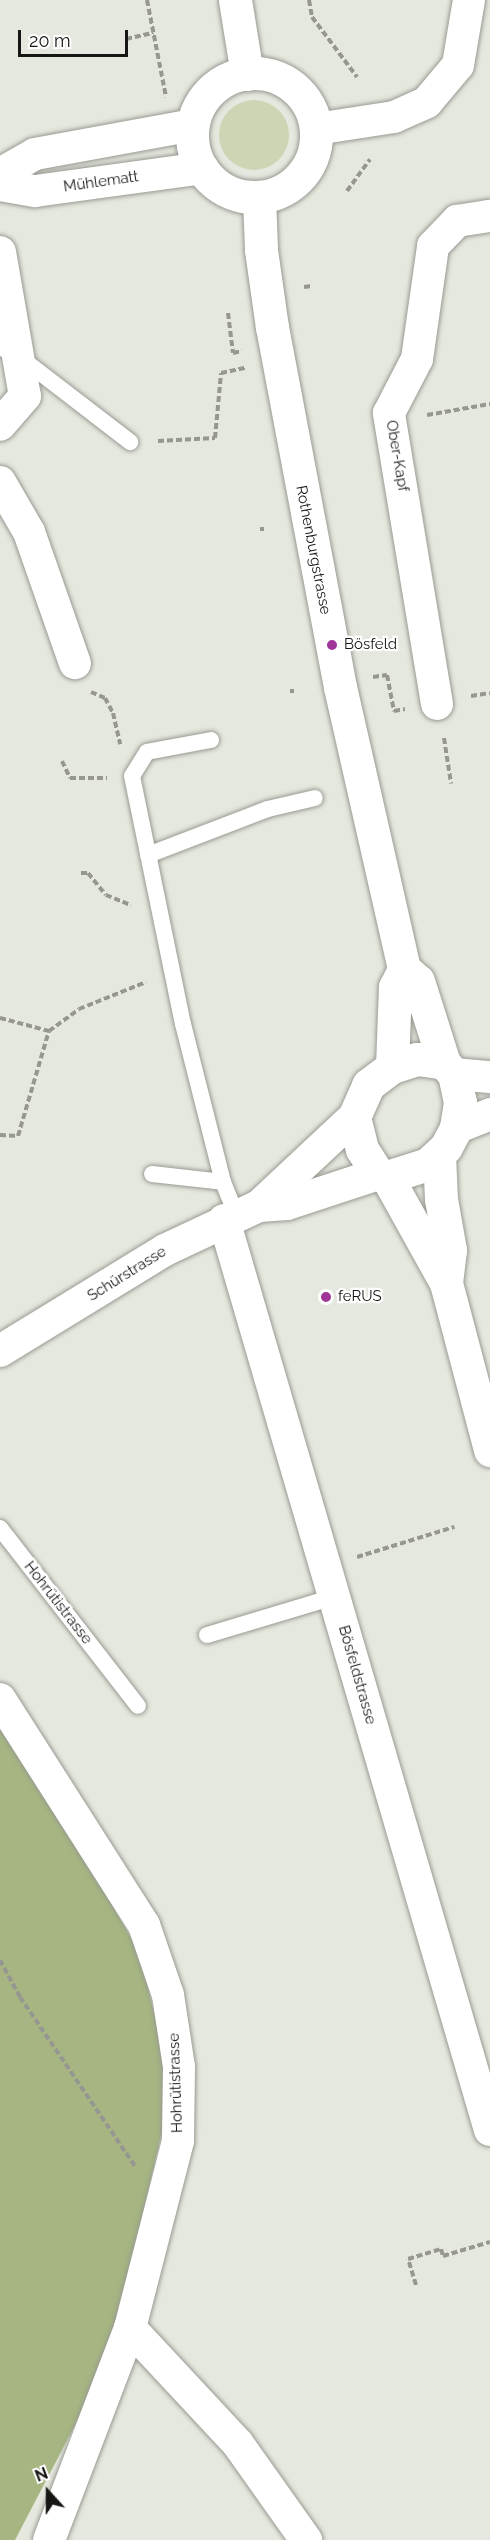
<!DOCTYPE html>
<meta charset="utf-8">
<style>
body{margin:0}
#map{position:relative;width:490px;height:2540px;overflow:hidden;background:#e5e8de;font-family:Raleway,sans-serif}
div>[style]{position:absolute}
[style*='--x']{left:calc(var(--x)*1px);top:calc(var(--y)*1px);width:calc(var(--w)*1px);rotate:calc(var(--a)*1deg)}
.green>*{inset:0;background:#ccd6b4}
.round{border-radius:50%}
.forest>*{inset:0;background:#a6b581}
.path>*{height:4px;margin-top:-2px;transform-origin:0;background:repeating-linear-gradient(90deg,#959790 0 6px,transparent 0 9px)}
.roads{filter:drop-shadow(0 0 2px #989b92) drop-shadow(0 0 2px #989b92)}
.service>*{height:16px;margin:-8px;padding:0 8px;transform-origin:8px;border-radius:8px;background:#fff}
.minor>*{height:32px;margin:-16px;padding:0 16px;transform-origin:16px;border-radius:16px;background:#fff}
.secondary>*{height:33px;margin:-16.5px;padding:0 16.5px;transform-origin:16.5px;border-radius:16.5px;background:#fff}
.secondary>.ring{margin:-16.5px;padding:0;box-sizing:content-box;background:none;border:33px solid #fff;border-radius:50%}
.dots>*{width:16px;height:16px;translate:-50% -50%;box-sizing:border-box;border:3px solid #fff;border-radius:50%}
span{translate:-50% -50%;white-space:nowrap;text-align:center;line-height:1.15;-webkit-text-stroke:4.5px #fff;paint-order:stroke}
.street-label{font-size:15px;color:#161714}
.poi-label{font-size:15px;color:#161714}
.left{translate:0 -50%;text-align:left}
.north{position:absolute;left:18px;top:2462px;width:60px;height:60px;-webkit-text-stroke:4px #fff;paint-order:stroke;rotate:339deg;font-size:16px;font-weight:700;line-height:24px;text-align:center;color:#161714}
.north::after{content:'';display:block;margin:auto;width:21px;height:27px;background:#161714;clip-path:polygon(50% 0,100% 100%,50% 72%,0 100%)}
.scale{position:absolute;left:18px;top:30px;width:110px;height:27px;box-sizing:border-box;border:3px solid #161714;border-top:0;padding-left:8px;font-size:18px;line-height:21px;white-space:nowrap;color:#161714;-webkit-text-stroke:4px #fff;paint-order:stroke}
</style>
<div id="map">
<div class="green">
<div class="round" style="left:219px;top:100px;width:70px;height:70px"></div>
</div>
<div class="forest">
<div style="clip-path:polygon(0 1728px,66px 1824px,140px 1954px,164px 2055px,162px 2131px,109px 2360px,15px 2540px,0 2540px)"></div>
</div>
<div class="path">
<div style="--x:147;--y:0;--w:99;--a:78.9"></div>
<div style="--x:309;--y:0;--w:17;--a:80"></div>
<div style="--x:312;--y:17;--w:75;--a:53.1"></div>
<div style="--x:126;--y:39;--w:28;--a:-13"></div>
<div style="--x:347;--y:191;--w:39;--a:-54"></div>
<div style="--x:304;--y:287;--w:8;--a:-7"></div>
<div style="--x:228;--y:313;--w:40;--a:82.9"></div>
<div style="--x:233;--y:353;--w:9;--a:-13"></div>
<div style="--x:427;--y:415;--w:64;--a:-9.9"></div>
<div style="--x:158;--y:441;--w:57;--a:-3"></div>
<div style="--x:215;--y:438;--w:65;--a:-84.7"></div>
<div style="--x:221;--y:373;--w:25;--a:-12"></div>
<div style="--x:260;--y:529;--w:4;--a:0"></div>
<div style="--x:373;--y:677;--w:14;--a:-8"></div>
<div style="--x:387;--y:675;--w:37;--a:79"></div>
<div style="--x:394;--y:711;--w:11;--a:-10"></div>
<div style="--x:290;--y:691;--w:4;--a:0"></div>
<div style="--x:91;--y:692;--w:15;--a:23"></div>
<div style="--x:105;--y:698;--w:17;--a:62"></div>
<div style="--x:113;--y:713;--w:32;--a:77"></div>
<div style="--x:471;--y:696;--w:19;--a:-9"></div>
<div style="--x:444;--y:738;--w:46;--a:81.2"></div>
<div style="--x:62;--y:761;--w:19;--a:65"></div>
<div style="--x:70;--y:778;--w:37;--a:0"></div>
<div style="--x:81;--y:873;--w:7;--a:0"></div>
<div style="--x:88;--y:873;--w:28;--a:51"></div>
<div style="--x:106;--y:895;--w:27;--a:22"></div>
<div style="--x:0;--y:1018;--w:51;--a:14.9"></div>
<div style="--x:49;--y:1031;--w:37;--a:-36"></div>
<div style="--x:79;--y:1009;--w:72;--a:-21.9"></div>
<div style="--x:0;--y:1135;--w:18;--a:3"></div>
<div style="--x:18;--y:1136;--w:109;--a:-73.6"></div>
<div style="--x:357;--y:1557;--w:102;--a:-17.2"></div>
<div style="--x:0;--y:1960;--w:42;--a:61.6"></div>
<div style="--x:20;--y:1997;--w:207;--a:55.8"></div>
<div style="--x:416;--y:2285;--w:27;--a:-107"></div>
<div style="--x:408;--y:2259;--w:34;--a:-17"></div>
<div style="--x:441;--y:2249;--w:7;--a:74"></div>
<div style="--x:443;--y:2256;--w:49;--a:-16.6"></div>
</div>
<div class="roads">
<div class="service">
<div style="--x:0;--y:347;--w:24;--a:28"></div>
<div style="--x:21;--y:358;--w:138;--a:37.6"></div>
<div style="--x:211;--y:740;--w:65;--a:169.4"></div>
<div style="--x:147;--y:752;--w:28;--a:122"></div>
<div style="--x:132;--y:776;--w:253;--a:78.4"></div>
<div style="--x:183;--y:1024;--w:163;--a:75.8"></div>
<div style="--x:223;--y:1182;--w:37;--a:68"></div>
<div style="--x:148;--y:855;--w:129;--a:-21"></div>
<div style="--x:268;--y:809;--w:48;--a:-13.2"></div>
<div style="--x:152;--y:1174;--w:71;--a:6.4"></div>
<div style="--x:0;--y:1528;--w:225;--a:52.2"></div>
<div style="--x:207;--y:1635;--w:133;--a:-16.7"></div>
</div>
<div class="minor">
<div style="--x:316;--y:129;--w:79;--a:-8.7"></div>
<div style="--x:394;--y:117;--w:36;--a:-24"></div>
<div style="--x:427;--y:102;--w:48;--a:-50"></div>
<div style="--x:458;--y:65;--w:66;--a:-80.4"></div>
<div style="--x:0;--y:174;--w:40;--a:-29.7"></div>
<div style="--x:35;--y:154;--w:161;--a:-10.4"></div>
<div style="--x:0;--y:185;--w:36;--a:10"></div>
<div style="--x:35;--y:191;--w:169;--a:-7.8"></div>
<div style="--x:0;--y:252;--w:146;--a:80.2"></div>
<div style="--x:25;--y:396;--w:38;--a:131"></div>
<div style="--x:0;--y:482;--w:58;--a:59.9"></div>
<div style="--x:29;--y:532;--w:139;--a:70.7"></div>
<div style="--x:437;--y:704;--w:295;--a:-99.4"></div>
<div style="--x:389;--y:413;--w:61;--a:-62.6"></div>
<div style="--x:417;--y:359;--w:114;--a:-81.9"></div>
<div style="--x:433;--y:246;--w:35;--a:-46"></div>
<div style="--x:457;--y:221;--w:33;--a:-9"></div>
<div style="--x:454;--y:1074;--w:36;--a:5"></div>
<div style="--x:456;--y:1128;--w:37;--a:-22"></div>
<div style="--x:259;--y:1206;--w:28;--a:-4"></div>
<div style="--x:287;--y:1204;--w:96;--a:-18.2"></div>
<div style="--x:224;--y:1220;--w:948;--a:73.71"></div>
<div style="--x:0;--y:1351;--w:193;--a:-31.5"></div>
<div style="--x:165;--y:1250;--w:104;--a:-25.1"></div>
<div style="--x:259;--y:1206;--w:130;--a:-43.1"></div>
<div style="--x:0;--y:1699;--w:268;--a:57.5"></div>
<div style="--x:144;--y:1925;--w:74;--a:71.1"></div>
<div style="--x:168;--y:1995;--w:73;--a:81.3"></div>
<div style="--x:179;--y:2067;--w:74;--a:90.8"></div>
<div style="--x:178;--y:2141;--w:193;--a:104.4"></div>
<div style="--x:130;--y:2328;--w:227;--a:110.9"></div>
<div style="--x:130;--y:2328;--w:158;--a:47"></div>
<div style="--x:238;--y:2444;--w:118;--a:54.7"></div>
</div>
<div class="secondary">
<div style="--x:235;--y:0;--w:75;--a:80.8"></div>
<div class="ring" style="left:192px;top:73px;width:91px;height:91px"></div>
<div style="--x:259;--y:197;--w:53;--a:87.8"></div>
<div style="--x:261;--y:250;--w:78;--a:81.9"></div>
<div style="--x:272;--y:327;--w:366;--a:79.3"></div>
<div style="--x:340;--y:687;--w:289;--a:77.2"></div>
<div style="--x:404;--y:969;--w:18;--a:41"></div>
<div style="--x:418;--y:981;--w:86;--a:72.4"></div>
<div style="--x:417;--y:1059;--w:27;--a:8"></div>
<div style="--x:444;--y:1063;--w:15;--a:48"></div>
<div style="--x:454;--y:1074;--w:29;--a:78"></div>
<div style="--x:460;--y:1102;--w:26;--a:99"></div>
<div style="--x:456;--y:1128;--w:21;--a:118"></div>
<div style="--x:446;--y:1147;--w:25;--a:137"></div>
<div style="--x:428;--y:1164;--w:43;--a:162.4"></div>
<div style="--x:387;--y:1177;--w:9;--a:-162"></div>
<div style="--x:378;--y:1174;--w:30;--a:-123"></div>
<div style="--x:362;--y:1149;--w:33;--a:-104"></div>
<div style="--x:354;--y:1117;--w:35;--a:-66"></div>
<div style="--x:368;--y:1085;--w:30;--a:-37"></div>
<div style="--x:392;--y:1067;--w:26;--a:-18"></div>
<div style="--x:392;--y:1067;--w:80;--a:-87.9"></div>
<div style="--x:395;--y:987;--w:20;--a:-63"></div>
<div style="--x:439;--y:1155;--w:44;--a:87.4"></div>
<div style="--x:441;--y:1199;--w:52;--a:80"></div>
<div style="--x:450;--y:1250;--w:33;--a:97"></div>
<div style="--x:387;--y:1177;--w:121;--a:60.9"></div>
<div style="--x:446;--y:1283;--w:173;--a:75.2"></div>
</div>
</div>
<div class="dots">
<div style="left:332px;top:645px;background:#9f3698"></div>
<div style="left:326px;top:1297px;background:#9f3698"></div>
</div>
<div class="street-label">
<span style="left:101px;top:182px;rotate:-8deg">Mühlematt</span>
<span style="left:397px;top:456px;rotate:80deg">Ober-Kapf</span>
<span style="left:313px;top:550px;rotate:79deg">Rothenburgstrasse</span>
<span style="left:127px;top:1274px;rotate:-32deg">Schürstrasse</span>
<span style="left:58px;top:1603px;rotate:52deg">Hohrütistrasse</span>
<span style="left:357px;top:1675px;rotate:74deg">Bösfeldstrasse</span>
<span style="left:176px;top:2083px;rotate:-92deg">Hohrütistrasse</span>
</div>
<div class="poi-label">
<span class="left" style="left:344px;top:645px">Bösfeld</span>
<span class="left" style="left:338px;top:1297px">feRUS</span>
</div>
<div class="north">N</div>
<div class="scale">20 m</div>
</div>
